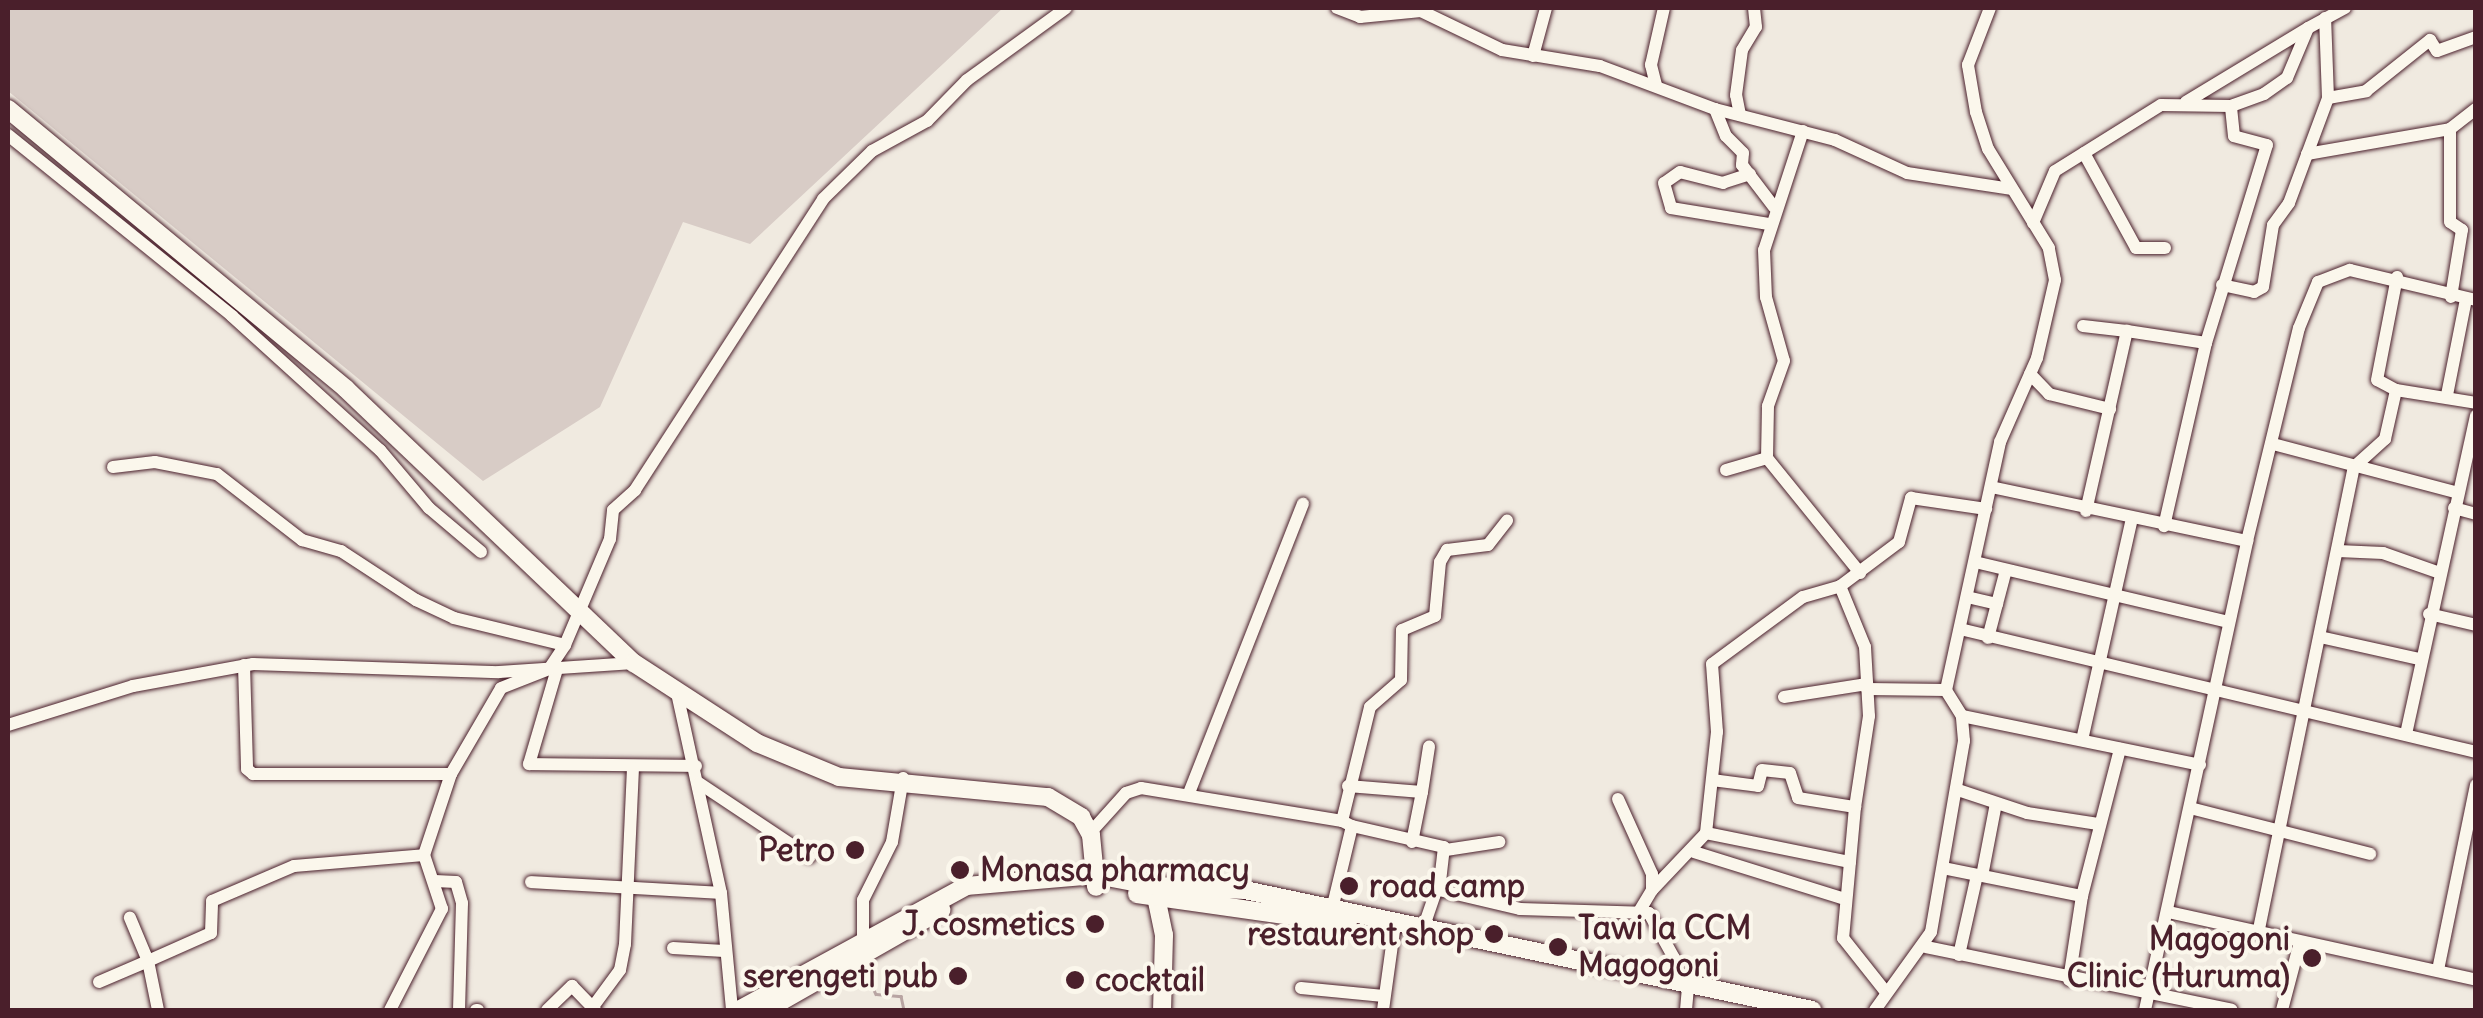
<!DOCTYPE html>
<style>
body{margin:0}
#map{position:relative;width:2483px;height:1018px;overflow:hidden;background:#f0eae0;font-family:Delius,sans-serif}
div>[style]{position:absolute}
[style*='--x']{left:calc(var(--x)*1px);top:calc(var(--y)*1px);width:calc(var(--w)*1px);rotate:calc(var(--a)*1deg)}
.green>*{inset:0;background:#d8ccc6}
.stream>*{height:2.5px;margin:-1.25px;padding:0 1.25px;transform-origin:1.25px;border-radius:1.25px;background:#b8a4a2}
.roads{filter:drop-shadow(0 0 2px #4a1f2b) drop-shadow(0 0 2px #4a1f2b)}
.minor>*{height:12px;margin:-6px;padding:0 6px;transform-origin:6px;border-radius:6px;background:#fbf7ec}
.major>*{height:18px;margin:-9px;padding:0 9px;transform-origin:9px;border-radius:9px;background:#fbf7ec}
.dots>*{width:28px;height:28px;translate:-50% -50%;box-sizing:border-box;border:5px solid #fbf7ec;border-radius:50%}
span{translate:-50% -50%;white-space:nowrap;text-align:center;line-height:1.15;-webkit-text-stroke:8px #fbf7ec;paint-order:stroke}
.poi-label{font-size:32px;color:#4a1f2b;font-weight:700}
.right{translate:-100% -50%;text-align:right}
.left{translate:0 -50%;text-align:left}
.frame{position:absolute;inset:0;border:10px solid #4a1f2b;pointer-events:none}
</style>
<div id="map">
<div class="green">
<div style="clip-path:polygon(8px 8px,1003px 8px,750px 244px,683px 222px,600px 407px,483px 481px,8px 91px)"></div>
</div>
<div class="stream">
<div style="--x:862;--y:963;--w:34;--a:66"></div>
<div style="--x:876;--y:994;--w:25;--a:5"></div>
<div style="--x:901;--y:996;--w:14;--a:78"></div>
</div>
<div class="roads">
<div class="minor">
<div style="--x:1337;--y:8;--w:25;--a:21"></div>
<div style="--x:1360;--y:17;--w:61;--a:-5.6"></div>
<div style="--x:1421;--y:11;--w:90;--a:25.7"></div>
<div style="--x:1502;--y:50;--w:99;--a:9.3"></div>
<div style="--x:1600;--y:66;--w:123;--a:20.5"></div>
<div style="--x:1715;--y:109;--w:124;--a:14.5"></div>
<div style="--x:1835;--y:140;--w:79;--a:24.6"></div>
<div style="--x:1907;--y:173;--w:105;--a:8.7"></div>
<div style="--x:1533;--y:56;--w:50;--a:-74.8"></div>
<div style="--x:1656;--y:85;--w:21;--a:-104"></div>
<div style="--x:1651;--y:65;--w:58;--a:-77.2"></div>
<div style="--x:2328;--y:98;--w:39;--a:-10"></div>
<div style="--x:2366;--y:91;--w:82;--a:-38.6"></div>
<div style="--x:2430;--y:40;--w:13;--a:58"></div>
<div style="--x:2437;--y:51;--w:41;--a:-19.7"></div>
<div style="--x:2186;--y:102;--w:143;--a:-31.2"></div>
<div style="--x:1715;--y:109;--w:29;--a:68"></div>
<div style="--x:1726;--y:136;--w:24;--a:45"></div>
<div style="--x:1743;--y:153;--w:12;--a:95"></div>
<div style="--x:1742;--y:165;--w:53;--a:52.7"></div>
<div style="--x:1740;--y:115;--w:20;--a:-101"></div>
<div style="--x:1736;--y:95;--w:45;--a:-82.4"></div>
<div style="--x:1742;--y:50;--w:27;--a:-59"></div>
<div style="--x:1756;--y:27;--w:19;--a:-96"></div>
<div style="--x:1803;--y:131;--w:125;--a:108.1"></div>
<div style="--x:1764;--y:250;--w:47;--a:87.6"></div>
<div style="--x:1766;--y:297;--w:66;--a:74.3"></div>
<div style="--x:1784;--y:361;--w:48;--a:109.6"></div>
<div style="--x:1768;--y:406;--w:52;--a:91.1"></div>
<div style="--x:1767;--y:458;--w:148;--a:51"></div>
<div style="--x:8;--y:135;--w:288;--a:38.9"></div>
<div style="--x:232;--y:316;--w:200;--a:42.2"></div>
<div style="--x:380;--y:450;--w:76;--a:49.8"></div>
<div style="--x:429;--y:508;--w:68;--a:40.2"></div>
<div style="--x:2084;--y:153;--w:108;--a:61.3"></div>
<div style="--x:2136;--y:248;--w:29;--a:0"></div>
<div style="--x:2307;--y:154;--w:145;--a:-9.9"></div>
<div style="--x:1750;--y:174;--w:28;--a:162"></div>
<div style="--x:1723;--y:183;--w:44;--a:-165.7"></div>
<div style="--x:1680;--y:172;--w:19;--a:145"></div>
<div style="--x:1664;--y:183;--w:26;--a:74"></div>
<div style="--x:1671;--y:208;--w:99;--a:9.3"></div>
<div style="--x:2033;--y:223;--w:56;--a:-67.1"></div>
<div style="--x:2055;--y:171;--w:125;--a:-31.9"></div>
<div style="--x:2161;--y:105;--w:70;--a:0.8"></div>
<div style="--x:2231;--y:106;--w:35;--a:-20"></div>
<div style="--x:2264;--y:94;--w:28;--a:-35"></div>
<div style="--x:2287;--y:78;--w:54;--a:-67.2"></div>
<div style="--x:2308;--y:28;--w:42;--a:-28.4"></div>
<div style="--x:2222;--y:285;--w:33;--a:12"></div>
<div style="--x:2254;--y:292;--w:10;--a:-29"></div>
<div style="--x:2263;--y:287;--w:63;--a:-80.8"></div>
<div style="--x:2273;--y:225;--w:27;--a:-54"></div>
<div style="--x:2289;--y:203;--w:112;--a:-69.6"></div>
<div style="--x:2328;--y:98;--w:80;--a:-92.1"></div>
<div style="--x:2451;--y:297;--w:68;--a:-80.7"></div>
<div style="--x:2462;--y:230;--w:14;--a:-146"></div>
<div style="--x:2450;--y:222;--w:93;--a:-90"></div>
<div style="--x:2450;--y:129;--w:33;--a:-38"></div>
<div style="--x:2083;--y:326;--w:44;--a:6.5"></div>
<div style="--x:2206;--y:343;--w:207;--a:-72.9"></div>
<div style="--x:2267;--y:145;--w:34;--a:-165"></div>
<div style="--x:2234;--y:136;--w:30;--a:-96"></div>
<div style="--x:2030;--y:374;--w:28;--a:46"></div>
<div style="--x:2049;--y:394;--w:63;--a:13.8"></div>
<div style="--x:2396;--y:390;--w:21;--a:-152"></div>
<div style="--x:2377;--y:380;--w:105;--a:-79"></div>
<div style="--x:2447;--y:395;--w:98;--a:-78.8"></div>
<div style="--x:2273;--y:444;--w:191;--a:14.8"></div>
<div style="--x:113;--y:467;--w:42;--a:-6.8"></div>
<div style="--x:155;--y:462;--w:63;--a:11"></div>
<div style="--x:217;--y:474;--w:108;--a:37.8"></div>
<div style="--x:302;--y:540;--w:41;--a:15.8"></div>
<div style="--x:341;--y:551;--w:90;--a:33.2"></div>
<div style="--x:416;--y:600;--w:42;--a:25.3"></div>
<div style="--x:454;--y:618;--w:114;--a:13.7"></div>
<div style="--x:1726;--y:470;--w:43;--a:-16.3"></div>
<div style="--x:1991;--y:487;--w:262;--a:11.9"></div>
<div style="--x:2454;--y:508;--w:23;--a:15"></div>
<div style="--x:2086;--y:511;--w:185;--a:-77.2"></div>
<div style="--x:2127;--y:331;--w:80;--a:8.6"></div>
<div style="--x:2206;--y:343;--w:188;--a:102.9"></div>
<div style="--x:2338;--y:551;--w:45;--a:2.5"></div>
<div style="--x:2383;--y:553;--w:57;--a:19.4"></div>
<div style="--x:1975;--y:562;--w:261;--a:13.3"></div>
<div style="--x:1840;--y:586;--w:66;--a:67.7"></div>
<div style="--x:1865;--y:647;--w:69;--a:86.7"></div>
<div style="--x:1869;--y:716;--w:92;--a:98.7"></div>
<div style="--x:1967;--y:597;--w:31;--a:13"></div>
<div style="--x:2429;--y:614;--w:48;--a:13.2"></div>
<div style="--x:1960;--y:629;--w:530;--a:13.41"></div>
<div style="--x:2320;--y:637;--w:101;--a:12.5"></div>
<div style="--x:1988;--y:638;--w:70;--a:-75.2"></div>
<div style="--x:244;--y:665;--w:104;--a:88.3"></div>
<div style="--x:247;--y:769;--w:8;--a:40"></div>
<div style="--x:253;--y:774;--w:198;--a:0"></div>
<div style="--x:557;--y:669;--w:99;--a:106.4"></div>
<div style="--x:529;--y:764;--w:167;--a:0.7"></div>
<div style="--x:1867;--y:689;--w:79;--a:0.7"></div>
<div style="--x:677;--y:693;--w:205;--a:77.6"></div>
<div style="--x:721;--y:893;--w:118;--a:84.6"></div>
<div style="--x:1784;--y:697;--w:84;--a:-8.9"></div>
<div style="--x:1962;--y:716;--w:243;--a:11.6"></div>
<div style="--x:8;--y:725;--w:131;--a:-17.3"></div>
<div style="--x:133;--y:686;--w:122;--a:-10.4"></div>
<div style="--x:253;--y:664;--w:246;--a:1.9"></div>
<div style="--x:499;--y:672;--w:135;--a:-3.8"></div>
<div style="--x:2406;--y:734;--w:326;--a:-77.6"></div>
<div style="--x:2082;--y:740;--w:227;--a:-77.3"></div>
<div style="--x:1712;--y:780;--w:46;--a:7.4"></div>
<div style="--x:1758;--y:786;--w:16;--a:-76"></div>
<div style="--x:1762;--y:770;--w:28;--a:6"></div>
<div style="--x:1790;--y:773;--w:26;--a:72"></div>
<div style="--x:1798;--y:798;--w:58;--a:9"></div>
<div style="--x:1855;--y:807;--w:132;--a:95.2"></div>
<div style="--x:1843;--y:938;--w:68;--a:51.6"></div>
<div style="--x:699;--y:783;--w:133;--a:33.7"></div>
<div style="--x:1348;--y:786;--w:74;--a:4.6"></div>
<div style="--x:1422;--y:792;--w:46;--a:-81.2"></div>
<div style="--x:1958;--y:790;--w:73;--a:18.4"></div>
<div style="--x:2027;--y:813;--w:72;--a:8.8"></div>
<div style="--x:1189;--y:793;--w:311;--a:-68.5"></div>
<div style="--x:1618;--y:799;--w:82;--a:65.6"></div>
<div style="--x:1652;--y:874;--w:16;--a:90"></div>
<div style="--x:1652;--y:890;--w:26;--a:121"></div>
<div style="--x:2190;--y:808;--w:186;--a:14.3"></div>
<div style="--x:1342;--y:821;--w:117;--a:-76.2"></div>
<div style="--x:1370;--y:707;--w:41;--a:-41.1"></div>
<div style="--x:1401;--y:680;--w:50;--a:-88.9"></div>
<div style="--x:1402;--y:630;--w:36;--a:-23"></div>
<div style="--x:1435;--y:616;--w:54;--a:-84.7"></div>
<div style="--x:1440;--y:562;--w:14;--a:-60"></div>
<div style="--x:1447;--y:550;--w:41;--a:-7"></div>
<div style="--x:1488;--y:545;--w:31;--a:-52"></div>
<div style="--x:1352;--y:826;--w:94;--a:12.9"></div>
<div style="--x:1444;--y:847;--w:43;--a:96.6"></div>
<div style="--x:1439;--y:890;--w:83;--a:13.2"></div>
<div style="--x:1520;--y:909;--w:129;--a:1.8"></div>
<div style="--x:1649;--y:913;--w:51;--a:60.9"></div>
<div style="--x:1674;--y:958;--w:27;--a:80"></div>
<div style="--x:1090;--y:833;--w:54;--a:-48"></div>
<div style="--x:1126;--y:793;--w:16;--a:-18"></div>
<div style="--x:1141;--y:788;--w:204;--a:9.3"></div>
<div style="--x:1342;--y:821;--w:11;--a:27"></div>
<div style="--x:1352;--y:826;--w:85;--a:103.5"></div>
<div style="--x:1706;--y:833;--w:147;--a:11.4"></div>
<div style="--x:1412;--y:842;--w:51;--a:-78.7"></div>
<div style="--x:1446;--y:850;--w:54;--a:-8.6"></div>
<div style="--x:1694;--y:852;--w:158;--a:17.3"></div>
<div style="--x:1943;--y:868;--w:142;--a:11.4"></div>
<div style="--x:1982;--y:876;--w:74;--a:-79.1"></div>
<div style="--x:435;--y:881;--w:21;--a:3"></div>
<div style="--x:456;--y:882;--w:22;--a:74"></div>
<div style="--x:462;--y:903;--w:107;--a:91.6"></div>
<div style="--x:531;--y:882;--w:190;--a:3.3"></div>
<div style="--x:1652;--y:890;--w:79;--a:-46.5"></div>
<div style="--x:1706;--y:833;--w:102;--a:-83.8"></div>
<div style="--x:1717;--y:732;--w:68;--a:-94.2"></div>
<div style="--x:1712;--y:664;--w:113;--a:-36.4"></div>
<div style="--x:1803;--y:597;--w:37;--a:-16"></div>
<div style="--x:1839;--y:587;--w:75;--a:-36.9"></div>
<div style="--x:1899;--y:542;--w:46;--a:-74.7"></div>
<div style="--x:1911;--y:498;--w:76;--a:8.3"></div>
<div style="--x:2168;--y:912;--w:315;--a:12.4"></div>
<div style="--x:1423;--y:929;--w:43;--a:-71.1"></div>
<div style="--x:2259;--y:929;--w:472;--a:-78.4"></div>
<div style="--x:2354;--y:467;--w:42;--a:-42.1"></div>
<div style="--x:2385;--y:439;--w:50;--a:-77.3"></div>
<div style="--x:2396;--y:390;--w:81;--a:9.2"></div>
<div style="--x:863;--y:939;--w:39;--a:-90"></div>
<div style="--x:863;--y:900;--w:65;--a:-63.4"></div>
<div style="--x:892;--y:842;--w:65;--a:-80.2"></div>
<div style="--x:1926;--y:947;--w:312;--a:11.6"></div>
<div style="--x:673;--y:948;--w:51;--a:3.4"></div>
<div style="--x:1959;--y:955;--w:82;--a:-77.3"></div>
<div style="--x:2438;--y:970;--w:189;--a:-78.4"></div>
<div style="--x:2069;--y:980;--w:85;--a:-81.2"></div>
<div style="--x:2082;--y:896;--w:152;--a:-75.5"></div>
<div style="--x:99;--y:982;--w:53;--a:-23.2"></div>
<div style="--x:148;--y:961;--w:47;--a:-112.7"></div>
<div style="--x:1301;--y:988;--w:83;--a:5.5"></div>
<div style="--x:592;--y:1008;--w:47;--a:-53.6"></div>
<div style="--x:620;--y:970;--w:26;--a:-79"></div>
<div style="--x:625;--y:944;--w:176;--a:-87.4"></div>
<div style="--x:158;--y:1010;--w:50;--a:-101.5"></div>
<div style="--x:148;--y:961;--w:69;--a:-24"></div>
<div style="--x:211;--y:933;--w:32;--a:-88"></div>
<div style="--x:212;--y:901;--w:89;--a:-23.1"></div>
<div style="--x:294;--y:866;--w:130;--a:-4.8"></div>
<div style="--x:390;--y:1010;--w:114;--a:-62.8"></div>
<div style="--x:442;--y:909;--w:57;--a:-108.4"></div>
<div style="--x:424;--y:855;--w:85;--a:-71.6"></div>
<div style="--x:451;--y:774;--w:99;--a:-59.8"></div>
<div style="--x:501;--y:688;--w:52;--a:-21.6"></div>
<div style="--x:549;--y:669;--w:29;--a:-56"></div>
<div style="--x:565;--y:645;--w:115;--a:-67"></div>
<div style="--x:610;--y:539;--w:29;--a:-84"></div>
<div style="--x:613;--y:510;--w:30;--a:-42"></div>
<div style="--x:635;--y:490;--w:346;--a:-57.1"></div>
<div style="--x:823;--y:199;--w:69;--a:-44.4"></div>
<div style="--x:872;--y:151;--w:63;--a:-28.6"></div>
<div style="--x:927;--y:121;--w:57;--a:-45.7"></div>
<div style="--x:967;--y:80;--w:122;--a:-36"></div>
<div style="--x:476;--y:1010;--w:2;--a:0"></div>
<div style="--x:547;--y:1010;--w:35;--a:-44"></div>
<div style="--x:572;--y:986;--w:33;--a:46"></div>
<div style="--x:1383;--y:1010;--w:80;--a:-82.1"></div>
<div style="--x:1686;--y:1010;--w:21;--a:-85"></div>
<div style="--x:1875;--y:1010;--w:96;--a:-54.3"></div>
<div style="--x:1931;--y:932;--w:194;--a:-80.2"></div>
<div style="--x:1964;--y:741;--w:25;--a:-95"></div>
<div style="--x:1962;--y:716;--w:31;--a:-122"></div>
<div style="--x:1946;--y:690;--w:254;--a:-77.7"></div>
<div style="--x:2000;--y:442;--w:92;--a:-66.2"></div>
<div style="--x:2037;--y:358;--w:80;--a:-77"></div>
<div style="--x:2055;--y:280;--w:33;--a:-101"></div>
<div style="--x:2049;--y:248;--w:116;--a:-121.6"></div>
<div style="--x:1988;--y:149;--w:39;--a:-108"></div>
<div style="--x:1976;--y:112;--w:48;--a:-99.7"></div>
<div style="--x:1968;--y:65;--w:61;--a:-68.9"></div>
<div style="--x:2145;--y:1010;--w:480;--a:-77.7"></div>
<div style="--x:2247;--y:541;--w:219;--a:-76.3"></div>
<div style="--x:2299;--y:328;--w:50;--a:-67.6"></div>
<div style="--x:2318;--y:282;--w:34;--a:-21"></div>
<div style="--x:2350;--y:270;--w:130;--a:13.4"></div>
<div style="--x:2282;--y:1010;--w:70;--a:-75.2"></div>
</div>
<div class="major">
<div style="--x:8;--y:109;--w:439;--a:39.6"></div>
<div style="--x:346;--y:389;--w:398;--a:43.6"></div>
<div style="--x:634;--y:663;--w:147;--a:33"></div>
<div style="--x:757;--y:743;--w:89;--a:22.5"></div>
<div style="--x:839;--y:777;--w:210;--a:5.5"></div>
<div style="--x:1048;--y:797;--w:39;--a:31"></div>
<div style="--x:1081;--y:817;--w:21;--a:61"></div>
<div style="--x:1091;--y:835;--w:52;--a:84.5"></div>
<div style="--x:1155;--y:892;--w:44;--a:78.2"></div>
<div style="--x:1164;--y:935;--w:75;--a:91.5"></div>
<div style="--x:1137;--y:894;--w:213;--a:8.1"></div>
<div style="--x:739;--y:1010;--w:259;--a:-28.6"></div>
<div style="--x:966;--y:886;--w:130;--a:-4.8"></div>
<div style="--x:1096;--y:875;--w:59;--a:10.7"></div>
<div style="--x:1154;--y:886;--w:91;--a:2.5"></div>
<div style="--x:1245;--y:890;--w:580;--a:11.95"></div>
<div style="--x:766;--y:1010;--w:202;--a:-29.7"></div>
</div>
</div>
<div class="dots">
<div style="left:855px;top:850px;background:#4a1f2b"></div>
<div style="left:960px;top:870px;background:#4a1f2b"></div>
<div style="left:1349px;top:886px;background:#4a1f2b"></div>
<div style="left:1095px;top:924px;background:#4a1f2b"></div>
<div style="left:1494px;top:934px;background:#4a1f2b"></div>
<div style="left:1558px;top:947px;background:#4a1f2b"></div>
<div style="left:2312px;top:958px;background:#4a1f2b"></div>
<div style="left:958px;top:976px;background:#4a1f2b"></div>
<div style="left:1075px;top:980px;background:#4a1f2b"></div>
</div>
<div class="poi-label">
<span class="right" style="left:835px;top:850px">Petro</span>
<span class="left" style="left:980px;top:870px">Monasa pharmacy</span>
<span class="left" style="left:1369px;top:886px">road camp</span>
<span class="right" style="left:1075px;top:924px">J. cosmetics</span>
<span class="left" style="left:1578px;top:947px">Tawi la CCM<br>Magogoni</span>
<span class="right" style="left:1474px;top:934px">restaurent shop</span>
<span class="right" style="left:2290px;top:958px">Magogoni<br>Clinic (Huruma)</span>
<span class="right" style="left:938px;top:976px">serengeti pub</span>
<span class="left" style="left:1095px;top:980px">cocktail</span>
</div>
<div class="frame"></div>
</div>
